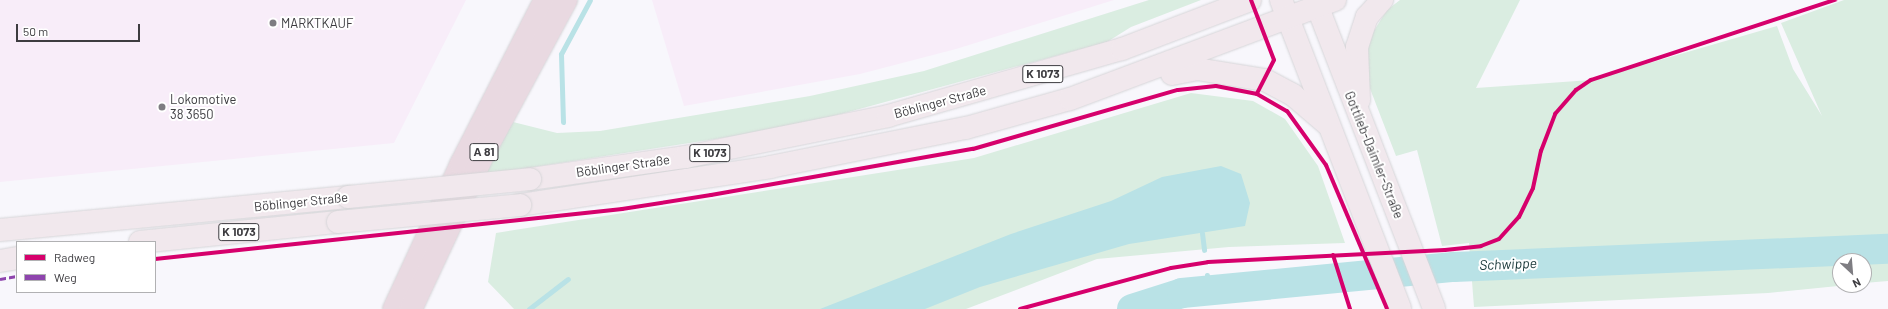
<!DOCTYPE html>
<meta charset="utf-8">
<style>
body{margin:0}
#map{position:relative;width:1888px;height:309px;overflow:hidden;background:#f8f7fc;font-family:Barlow,sans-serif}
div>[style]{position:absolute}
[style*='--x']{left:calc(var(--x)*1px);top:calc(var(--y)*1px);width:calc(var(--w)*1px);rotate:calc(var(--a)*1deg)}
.commercial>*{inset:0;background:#f8edf9}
.green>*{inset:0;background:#daede1}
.water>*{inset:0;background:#b9e2e6}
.stream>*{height:5px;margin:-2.5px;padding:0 2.5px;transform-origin:2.5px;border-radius:2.5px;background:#b9e2e6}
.river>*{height:30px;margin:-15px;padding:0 15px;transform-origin:15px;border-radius:15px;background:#b9e2e6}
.roads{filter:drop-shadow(0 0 1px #d6d5d8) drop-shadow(0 0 1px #d6d5d8)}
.major>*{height:22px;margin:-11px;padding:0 11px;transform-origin:11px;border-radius:11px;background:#f1e8ed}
.highway>*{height:22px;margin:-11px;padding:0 11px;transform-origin:11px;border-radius:11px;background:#e9d9e1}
.bridges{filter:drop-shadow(0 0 1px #d6d5d8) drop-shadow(0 0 1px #d6d5d8)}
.major-bridge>*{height:22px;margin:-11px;padding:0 11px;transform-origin:11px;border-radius:11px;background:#f1e8ed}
.quiet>*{height:3px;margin-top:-1.5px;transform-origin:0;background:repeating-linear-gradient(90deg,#8e44ad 0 6px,transparent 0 9px)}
.cycleway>*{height:4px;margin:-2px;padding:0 2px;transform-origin:2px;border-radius:2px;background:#d6006c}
.dots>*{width:11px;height:11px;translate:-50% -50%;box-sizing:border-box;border:2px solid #fff;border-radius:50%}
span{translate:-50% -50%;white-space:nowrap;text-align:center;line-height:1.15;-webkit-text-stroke:4px #fff;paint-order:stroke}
.shield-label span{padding:1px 3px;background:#fff;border:1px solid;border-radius:3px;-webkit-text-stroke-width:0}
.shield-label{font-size:12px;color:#3d3c40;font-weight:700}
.poi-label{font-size:13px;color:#3d3c40}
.left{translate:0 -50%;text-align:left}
.street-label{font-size:13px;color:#3d3c40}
.water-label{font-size:14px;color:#153435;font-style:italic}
.legend{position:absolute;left:16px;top:241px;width:140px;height:52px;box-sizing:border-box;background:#fff;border:1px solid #b1b1b3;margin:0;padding:5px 7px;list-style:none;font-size:12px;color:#3d3c40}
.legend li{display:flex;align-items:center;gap:8px;height:20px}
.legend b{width:20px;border:1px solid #b1b1b3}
.north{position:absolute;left:1832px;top:253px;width:40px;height:40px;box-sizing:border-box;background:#fff;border:1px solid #b1b1b3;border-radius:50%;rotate:154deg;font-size:11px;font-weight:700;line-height:16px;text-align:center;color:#3d3c40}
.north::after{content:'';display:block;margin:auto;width:14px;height:18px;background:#7e7d82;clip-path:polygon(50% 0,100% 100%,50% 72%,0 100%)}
.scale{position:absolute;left:16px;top:24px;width:124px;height:18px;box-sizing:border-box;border:2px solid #3d3c40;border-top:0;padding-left:5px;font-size:12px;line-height:14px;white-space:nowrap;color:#3d3c40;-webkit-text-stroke:3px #fff;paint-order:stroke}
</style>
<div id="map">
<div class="commercial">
<div style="clip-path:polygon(0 0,466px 0,394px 143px,0 182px)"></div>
<div style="clip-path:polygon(652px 0,1114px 0,956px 49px,860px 74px,684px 106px)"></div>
</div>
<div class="green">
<div style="clip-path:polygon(1149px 0,1201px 0,1131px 27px,1107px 42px,793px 127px,482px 175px,513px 122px,557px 133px,600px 131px,810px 96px,924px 71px)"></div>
<div style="clip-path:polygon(1400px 0,1520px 0,1476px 88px,1591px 80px,1777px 26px,1793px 69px,1822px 116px,1781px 23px,1844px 0,1888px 0,1888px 281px,1864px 283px,1864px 261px,1840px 261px,1840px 285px,1848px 285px,1768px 293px,1474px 307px,1469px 243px,1442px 246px,1417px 150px,1396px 156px,1369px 86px,1365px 70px,1370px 37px,1387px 10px)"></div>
<div style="clip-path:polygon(1191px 93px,1253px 101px,1285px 119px,1318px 166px,1345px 243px,1229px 247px,1097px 259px,966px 309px,514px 309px,488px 282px,496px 233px,974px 158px)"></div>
</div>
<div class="water">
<div style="clip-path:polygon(1221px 166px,1241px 174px,1250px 203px,1245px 226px,1129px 244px,980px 287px,925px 309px,820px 309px,1011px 234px,1111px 201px,1162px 177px)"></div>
</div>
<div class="stream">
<div style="--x:563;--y:122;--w:68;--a:-91.7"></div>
<div style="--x:561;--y:54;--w:61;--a:-61.8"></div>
<div style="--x:1202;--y:233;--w:17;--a:83"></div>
<div style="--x:1207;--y:275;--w:16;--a:79"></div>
<div style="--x:529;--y:309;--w:49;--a:-37.6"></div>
</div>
<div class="river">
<div style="--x:1132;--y:309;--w:52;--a:-17.7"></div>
<div style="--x:1182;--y:293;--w:273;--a:-5.5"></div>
<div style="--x:1454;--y:267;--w:434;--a:-2.4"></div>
</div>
<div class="roads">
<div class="major">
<div style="--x:1281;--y:0;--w:331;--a:68.9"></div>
<div style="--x:1315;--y:0;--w:331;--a:68.9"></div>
<div style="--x:1172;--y:74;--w:25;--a:-11"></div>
<div style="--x:1197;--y:69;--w:69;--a:9.2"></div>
<div style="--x:1265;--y:80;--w:32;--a:28"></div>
<div style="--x:1293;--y:95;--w:45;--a:40.5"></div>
<div style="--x:1359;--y:100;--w:53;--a:-92.2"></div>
<div style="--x:1357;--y:47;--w:32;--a:-72"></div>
<div style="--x:1367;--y:17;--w:23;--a:-49"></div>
<div style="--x:530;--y:179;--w:157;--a:-8.1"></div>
<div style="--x:685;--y:157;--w:207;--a:-11.4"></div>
<div style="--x:888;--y:116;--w:243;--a:-16"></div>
<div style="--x:1122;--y:49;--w:137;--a:-20.9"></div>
<div style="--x:520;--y:205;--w:253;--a:-8.6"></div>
<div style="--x:770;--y:167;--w:200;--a:-11.3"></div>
<div style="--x:966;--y:128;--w:108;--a:-15.6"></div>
<div style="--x:1070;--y:99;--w:283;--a:-20.5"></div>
<div style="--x:0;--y:230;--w:350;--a:-5.4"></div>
<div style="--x:140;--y:242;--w:199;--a:-5.8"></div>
<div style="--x:0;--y:261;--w:17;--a:-10"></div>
</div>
<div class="highway">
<div style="--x:394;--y:309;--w:160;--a:-65.2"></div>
<div style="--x:461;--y:164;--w:184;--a:-62.9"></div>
<div style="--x:411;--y:309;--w:179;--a:-64.9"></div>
<div style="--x:487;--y:147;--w:167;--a:-61.7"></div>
</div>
</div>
<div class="bridges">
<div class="major-bridge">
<div style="--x:348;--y:197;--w:183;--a:-5.6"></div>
<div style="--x:338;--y:222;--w:183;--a:-5.3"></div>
</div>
</div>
<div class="quiet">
<div style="--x:0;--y:279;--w:17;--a:-10"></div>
</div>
<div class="cycleway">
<div style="--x:1251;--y:0;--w:64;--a:69"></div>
<div style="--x:1274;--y:60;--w:38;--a:117"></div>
<div style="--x:1333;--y:255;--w:57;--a:72.5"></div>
<div style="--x:155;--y:259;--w:470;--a:-6.1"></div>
<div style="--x:622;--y:209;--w:90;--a:-8.9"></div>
<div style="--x:711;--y:195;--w:266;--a:-10"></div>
<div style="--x:973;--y:149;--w:213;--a:-16.1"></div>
<div style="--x:1178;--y:90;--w:38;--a:-6"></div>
<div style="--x:1216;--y:86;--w:42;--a:11"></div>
<div style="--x:1257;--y:94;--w:34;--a:30"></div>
<div style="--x:1287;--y:111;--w:67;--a:54.2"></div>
<div style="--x:1326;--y:165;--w:156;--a:67"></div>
<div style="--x:1020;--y:309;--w:156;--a:-15.2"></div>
<div style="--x:1171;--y:268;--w:37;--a:-9"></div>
<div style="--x:1208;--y:262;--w:237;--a:-2.9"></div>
<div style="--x:1445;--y:250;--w:36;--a:-6"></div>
<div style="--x:1481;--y:246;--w:19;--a:-21"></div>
<div style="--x:1499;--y:239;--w:30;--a:-48"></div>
<div style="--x:1519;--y:217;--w:32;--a:-64"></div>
<div style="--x:1533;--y:188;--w:38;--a:-78"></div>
<div style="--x:1541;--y:151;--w:40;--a:-69"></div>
<div style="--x:1555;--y:114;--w:32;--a:-49"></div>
<div style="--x:1576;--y:90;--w:18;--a:-34"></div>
<div style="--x:1591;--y:80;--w:257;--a:-18.2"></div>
</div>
<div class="dots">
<div style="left:273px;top:23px;background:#7e7d82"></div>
<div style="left:162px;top:107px;background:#7e7d82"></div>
</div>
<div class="shield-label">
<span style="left:1043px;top:74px">K 1073</span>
<span style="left:484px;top:152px">A 81</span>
<span style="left:710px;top:153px">K 1073</span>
<span style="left:239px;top:232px">K 1073</span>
</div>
<div class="poi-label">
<span class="left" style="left:281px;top:23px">MARKTKAUF</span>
<span class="left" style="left:170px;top:107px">Lokomotive<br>38 3650</span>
</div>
<div class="street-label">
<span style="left:940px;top:102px;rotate:-15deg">Böblinger Straße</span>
<span style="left:1374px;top:155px;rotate:68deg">Gottlieb-Daimler-Straße</span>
<span style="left:623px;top:166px;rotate:-8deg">Böblinger Straße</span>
<span style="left:301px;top:202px;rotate:-6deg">Böblinger Straße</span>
</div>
<div class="water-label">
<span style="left:1508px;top:264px;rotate:-2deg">Schwippe</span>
</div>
<ul class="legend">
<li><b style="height:5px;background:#d6006c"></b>Radweg</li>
<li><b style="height:5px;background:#8e44ad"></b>Weg</li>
</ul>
<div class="north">N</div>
<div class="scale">50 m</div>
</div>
